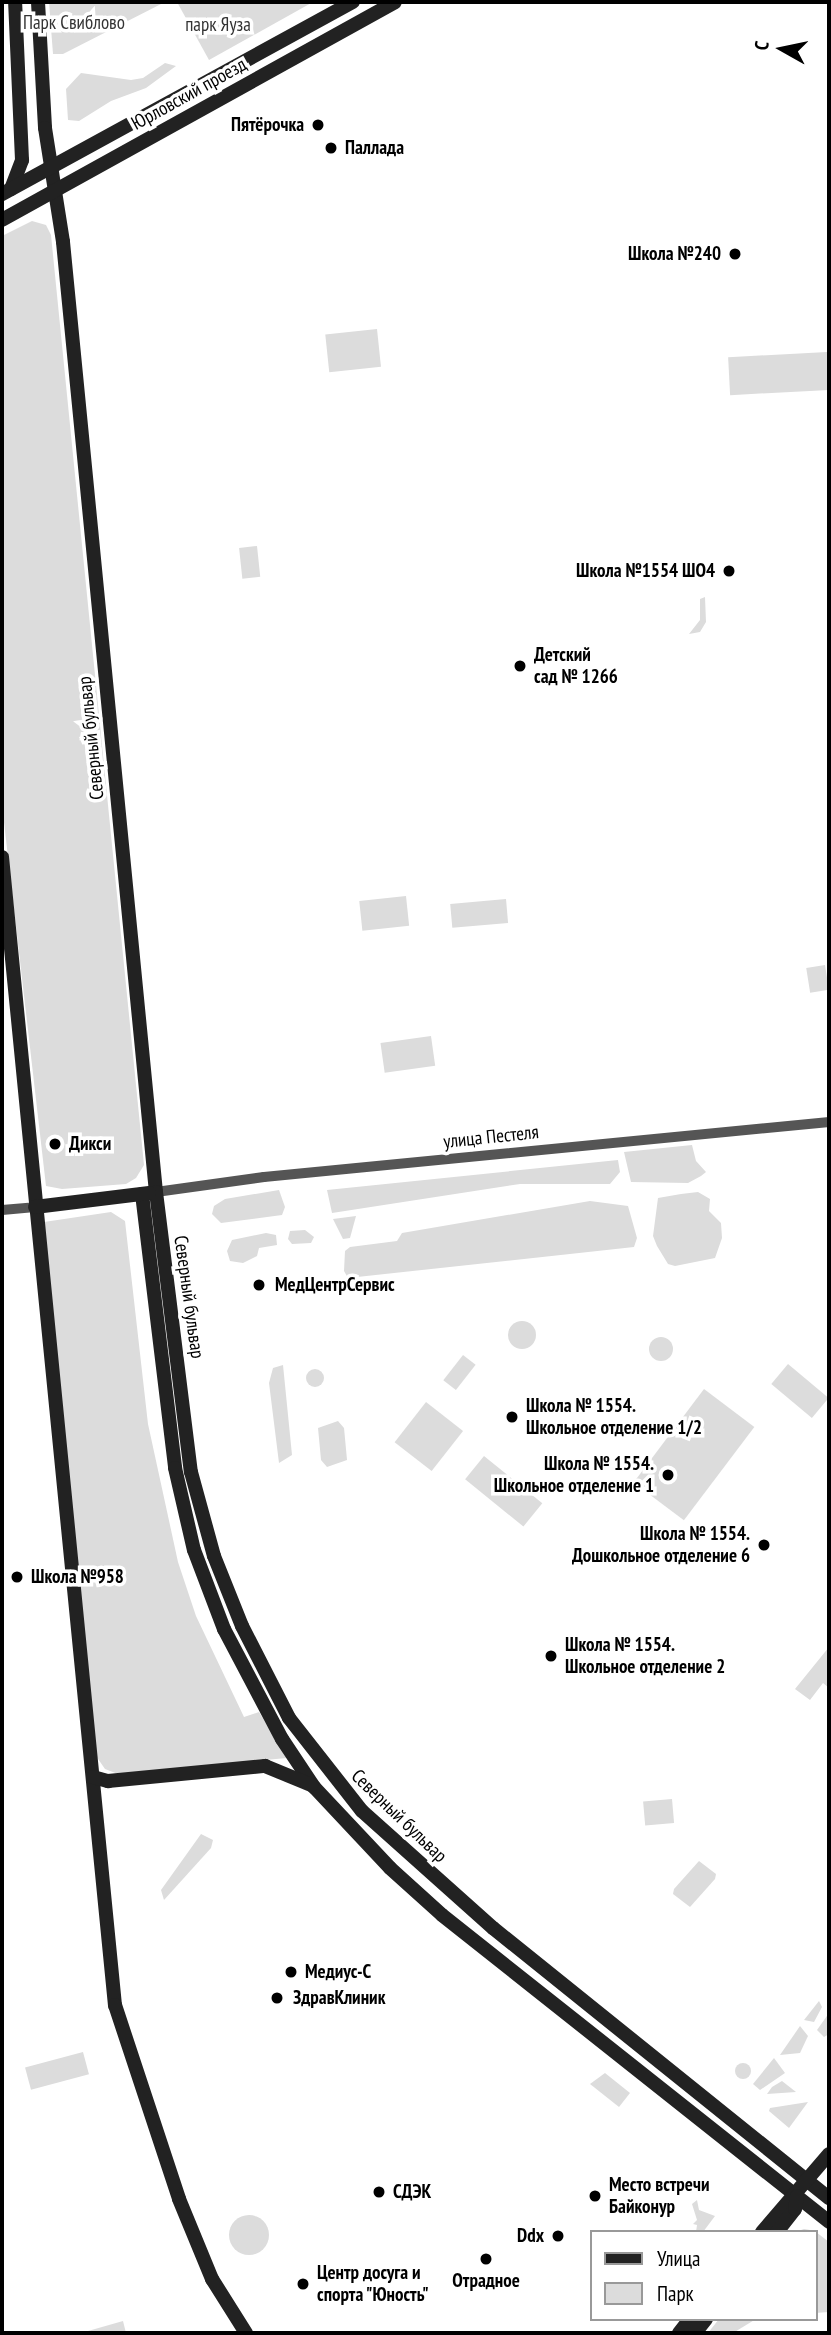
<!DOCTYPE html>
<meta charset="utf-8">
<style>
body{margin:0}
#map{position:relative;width:831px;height:2335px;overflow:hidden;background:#fff;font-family:"PT Sans Narrow",sans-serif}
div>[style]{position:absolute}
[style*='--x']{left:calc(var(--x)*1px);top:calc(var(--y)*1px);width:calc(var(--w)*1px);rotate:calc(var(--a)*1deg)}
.green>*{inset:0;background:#dcdcdc;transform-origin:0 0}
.round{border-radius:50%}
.street>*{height:10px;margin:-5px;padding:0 5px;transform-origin:5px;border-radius:5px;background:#555}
.secondary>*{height:14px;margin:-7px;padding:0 7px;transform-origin:7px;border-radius:7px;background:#222}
.dots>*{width:19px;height:19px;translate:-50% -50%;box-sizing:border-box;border:4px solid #fff;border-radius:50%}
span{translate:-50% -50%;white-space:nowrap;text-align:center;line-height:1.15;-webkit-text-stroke:7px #fff;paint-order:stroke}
.park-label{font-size:19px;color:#333}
.street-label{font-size:19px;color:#000}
.poi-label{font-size:19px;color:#000;font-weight:700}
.right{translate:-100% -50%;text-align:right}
.left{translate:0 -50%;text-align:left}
.frame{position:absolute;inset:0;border:4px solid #000;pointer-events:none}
.legend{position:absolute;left:590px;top:2230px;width:228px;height:91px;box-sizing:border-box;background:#fff;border:2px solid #999;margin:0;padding:9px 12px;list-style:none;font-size:21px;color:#000}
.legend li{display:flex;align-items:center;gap:14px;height:35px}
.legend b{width:35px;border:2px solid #999}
.north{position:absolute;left:747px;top:14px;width:70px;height:70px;-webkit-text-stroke:5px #fff;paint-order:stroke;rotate:279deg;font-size:19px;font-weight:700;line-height:28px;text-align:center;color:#000}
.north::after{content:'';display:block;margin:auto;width:24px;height:32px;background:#000;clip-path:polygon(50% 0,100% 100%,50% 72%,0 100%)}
</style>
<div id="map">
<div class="green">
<div style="clip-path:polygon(49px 2px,165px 2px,63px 54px,53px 54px)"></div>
<div style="clip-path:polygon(177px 2px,313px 2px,209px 60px)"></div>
<div style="clip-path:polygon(165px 63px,176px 66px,146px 88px,111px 101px,79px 121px,68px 120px,66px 89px,81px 73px,131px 80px,143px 78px)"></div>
<div style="clip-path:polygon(32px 221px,46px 225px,51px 235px,144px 1165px,136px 1178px,126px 1184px,62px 1189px,46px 1186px,2px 805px,2px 236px)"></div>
<div style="left:377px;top:329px;width:38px;height:52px;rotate:84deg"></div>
<div style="left:827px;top:352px;width:38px;height:99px;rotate:87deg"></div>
<div style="left:257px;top:546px;width:31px;height:18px;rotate:84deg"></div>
<div style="clip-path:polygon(705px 597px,706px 622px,700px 632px,689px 634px,700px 620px,700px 599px)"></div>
<div style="left:406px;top:896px;width:30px;height:47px;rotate:84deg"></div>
<div style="left:506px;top:899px;width:24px;height:56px;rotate:85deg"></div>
<div style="left:825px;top:965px;width:25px;height:19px;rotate:81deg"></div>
<div style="left:431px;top:1036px;width:30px;height:51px;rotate:82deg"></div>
<div style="clip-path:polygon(692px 1145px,696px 1161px,706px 1172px,701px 1176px,688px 1183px,631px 1182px,624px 1152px)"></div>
<div style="clip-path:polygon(618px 1160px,620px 1172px,610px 1184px,520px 1184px,332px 1213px,327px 1190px)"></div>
<div style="clip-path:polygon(279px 1190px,285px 1207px,282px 1215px,221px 1223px,212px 1214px,214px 1206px,225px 1199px)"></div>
<div style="clip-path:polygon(681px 1194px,698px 1192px,710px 1199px,709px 1211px,721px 1223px,722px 1238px,715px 1258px,675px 1266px,668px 1264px,657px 1246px,653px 1236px,658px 1198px)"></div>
<div style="clip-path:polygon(590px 1201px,628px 1206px,637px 1238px,634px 1247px,348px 1278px,344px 1271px,345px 1251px,350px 1247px,397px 1241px,402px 1233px)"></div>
<div style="clip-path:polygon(111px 1212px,125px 1221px,148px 1424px,178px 1562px,196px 1616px,244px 1717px,259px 1712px,287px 1758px,118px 1774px,105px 1769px,96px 1756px,44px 1222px)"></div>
<div style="clip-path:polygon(356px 1216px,350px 1238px,343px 1239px,333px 1219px)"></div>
<div style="clip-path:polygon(305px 1230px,314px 1237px,311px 1243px,292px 1244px,288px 1239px,290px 1231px)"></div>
<div style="clip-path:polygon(266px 1233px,276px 1235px,277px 1245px,259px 1248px,257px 1256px,243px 1263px,230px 1261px,227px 1251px,232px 1240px)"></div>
<div class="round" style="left:508px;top:1321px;width:28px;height:28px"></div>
<div class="round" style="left:649px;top:1337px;width:24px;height:24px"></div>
<div style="left:463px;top:1355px;width:16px;height:32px;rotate:38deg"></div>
<div style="left:788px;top:1364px;width:53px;height:26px;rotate:40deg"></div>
<div style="clip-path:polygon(283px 1365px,292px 1455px,279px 1463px,269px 1383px,273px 1368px)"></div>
<div class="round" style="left:306px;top:1369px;width:18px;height:18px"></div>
<div style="left:704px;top:1389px;width:63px;height:117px;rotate:37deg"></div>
<div style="left:426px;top:1402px;width:47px;height:51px;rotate:38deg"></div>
<div style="clip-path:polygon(338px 1421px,344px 1428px,347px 1460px,327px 1467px,321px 1460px,318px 1428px)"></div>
<div style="left:484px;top:1456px;width:75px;height:30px;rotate:39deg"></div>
<div style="clip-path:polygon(829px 1647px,829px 1688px,823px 1683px,810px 1700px,795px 1689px)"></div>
<div style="left:672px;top:1799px;width:24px;height:29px;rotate:85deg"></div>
<div style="clip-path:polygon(201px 1834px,213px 1840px,211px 1848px,164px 1900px,161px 1890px)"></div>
<div style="clip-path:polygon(699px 1861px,716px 1874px,715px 1879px,690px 1907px,673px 1894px,674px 1889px)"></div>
<div style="clip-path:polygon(819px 2001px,822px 2007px,814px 2022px,804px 2020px)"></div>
<div style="clip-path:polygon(829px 2013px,829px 2034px,824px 2037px,817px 2030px)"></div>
<div style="clip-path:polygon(800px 2026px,808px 2036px,800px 2053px,780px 2055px)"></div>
<div style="left:83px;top:2052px;width:23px;height:60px;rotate:75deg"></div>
<div style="clip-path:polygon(774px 2058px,785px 2073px,760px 2090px,753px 2084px)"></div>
<div class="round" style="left:735px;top:2063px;width:16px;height:16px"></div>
<div style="clip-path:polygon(605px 2073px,630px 2093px,619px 2107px,590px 2084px)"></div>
<div style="clip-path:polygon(782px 2081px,796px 2092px,767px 2094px,772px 2087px)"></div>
<div style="clip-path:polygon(808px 2102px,789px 2128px,769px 2111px,770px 2108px)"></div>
<div style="clip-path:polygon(697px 2200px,699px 2210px,715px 2216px,703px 2232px,696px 2232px,697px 2225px,693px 2224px,697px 2220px,692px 2204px)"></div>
<div class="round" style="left:229px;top:2215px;width:40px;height:40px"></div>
<div style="clip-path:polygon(804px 2229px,810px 2230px,816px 2232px,829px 2242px,829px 2312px,815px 2313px,815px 2232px,795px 2232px)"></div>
<div style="clip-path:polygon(719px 2319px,756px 2319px,733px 2333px,708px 2333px)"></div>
<div style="clip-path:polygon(123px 2321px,126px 2333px,81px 2333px)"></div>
</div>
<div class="street">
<div style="--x:156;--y:1192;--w:109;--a:-7.9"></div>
<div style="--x:264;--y:1177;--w:568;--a:-5.56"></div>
<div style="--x:2;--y:1210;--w:33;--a:-5"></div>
</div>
<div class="secondary">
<div style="--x:38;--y:2;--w:126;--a:86.8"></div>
<div style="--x:45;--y:128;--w:115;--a:81"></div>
<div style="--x:63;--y:242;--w:955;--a:84.41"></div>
<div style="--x:156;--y:1192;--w:282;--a:82.9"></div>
<div style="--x:191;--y:1472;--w:87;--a:74.7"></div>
<div style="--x:214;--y:1556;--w:75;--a:68.2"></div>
<div style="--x:242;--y:1626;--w:103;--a:62.9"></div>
<div style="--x:289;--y:1718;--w:118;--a:51.9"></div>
<div style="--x:362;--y:1811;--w:176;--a:41.8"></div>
<div style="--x:493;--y:1928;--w:431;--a:38.8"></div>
<div style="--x:11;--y:189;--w:31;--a:-69"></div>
<div style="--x:22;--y:160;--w:158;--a:-92.5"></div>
<div style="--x:2;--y:194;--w:400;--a:-28.7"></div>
<div style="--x:2;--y:220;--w:449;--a:-29"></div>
<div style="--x:2;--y:857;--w:1154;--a:84.38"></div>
<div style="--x:115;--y:2005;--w:204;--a:71.7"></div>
<div style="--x:179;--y:2199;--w:87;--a:67.6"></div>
<div style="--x:212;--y:2279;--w:64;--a:57.8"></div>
<div style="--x:142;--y:1194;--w:276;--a:83.1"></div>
<div style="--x:175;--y:1468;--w:84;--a:77"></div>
<div style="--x:194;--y:1550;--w:85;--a:69.2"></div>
<div style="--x:224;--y:1629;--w:124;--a:62.2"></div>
<div style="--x:282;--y:1739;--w:58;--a:56.3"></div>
<div style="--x:314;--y:1787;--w:111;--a:46.8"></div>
<div style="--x:390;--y:1868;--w:70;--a:42.1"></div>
<div style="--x:442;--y:1915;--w:494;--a:38.4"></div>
<div style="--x:35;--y:1207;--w:115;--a:-7"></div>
<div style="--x:93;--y:1777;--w:16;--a:15"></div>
<div style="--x:108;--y:1781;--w:158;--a:-5.5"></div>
<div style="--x:265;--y:1766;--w:50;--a:22.4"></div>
<div style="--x:762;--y:2232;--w:103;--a:-49.3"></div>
<div style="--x:777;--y:2232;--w:29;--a:-52"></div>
<div style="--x:795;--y:2209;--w:13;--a:-81"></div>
<div style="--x:679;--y:2333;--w:18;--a:-52"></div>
<div style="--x:695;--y:2333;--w:18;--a:-52"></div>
</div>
<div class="dots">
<div style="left:318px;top:125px;background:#000"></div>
<div style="left:331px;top:148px;background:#000"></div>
<div style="left:735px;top:254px;background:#000"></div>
<div style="left:729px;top:571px;background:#000"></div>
<div style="left:520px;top:666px;background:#000"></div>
<div style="left:55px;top:1144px;background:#000"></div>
<div style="left:259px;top:1285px;background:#000"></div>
<div style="left:512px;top:1417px;background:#000"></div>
<div style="left:668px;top:1475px;background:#000"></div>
<div style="left:764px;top:1545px;background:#000"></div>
<div style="left:17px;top:1577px;background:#000"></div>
<div style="left:551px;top:1656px;background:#000"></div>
<div style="left:291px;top:1972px;background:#000"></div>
<div style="left:277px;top:1998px;background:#000"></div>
<div style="left:379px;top:2192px;background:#000"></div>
<div style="left:595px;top:2196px;background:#000"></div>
<div style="left:558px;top:2236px;background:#000"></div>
<div style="left:486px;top:2259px;background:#000"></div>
<div style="left:303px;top:2284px;background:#000"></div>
</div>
<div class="park-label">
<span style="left:74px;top:23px">Парк Свиблово</span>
<span style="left:218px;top:25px">парк Яуза</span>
</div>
<div class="street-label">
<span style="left:189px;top:94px;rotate:-29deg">Юрловский проезд</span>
<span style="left:91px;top:738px;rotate:-96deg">Северный бульвар</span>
<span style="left:491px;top:1137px;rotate:-6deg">улица Пестеля</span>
<span style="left:189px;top:1297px;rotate:82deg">Северный бульвар</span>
<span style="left:399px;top:1816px;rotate:44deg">Северный бульвар</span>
</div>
<div class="poi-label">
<span class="right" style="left:304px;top:125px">Пятёрочка</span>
<span class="left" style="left:345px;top:148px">Паллада</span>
<span class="right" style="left:721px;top:254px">Школа №240</span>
<span class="right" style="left:715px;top:571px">Школа №1554 ШО4</span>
<span class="left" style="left:534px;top:666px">Детский<br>сад № 1266</span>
<span class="left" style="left:69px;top:1144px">Дикси</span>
<span class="left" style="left:275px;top:1285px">МедЦентрСервис</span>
<span class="left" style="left:526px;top:1417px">Школа № 1554.<br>Школьное отделение 1/2</span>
<span class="right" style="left:654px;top:1475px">Школа № 1554.<br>Школьное отделение 1</span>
<span class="right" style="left:750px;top:1545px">Школа № 1554.<br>Дошкольное отделение 6</span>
<span class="left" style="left:31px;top:1577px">Школа №958</span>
<span class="left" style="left:565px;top:1656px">Школа № 1554.<br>Школьное отделение 2</span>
<span class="left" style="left:305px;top:1972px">Медиус-С</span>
<span class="left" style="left:293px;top:1998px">ЗдравКлиник</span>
<span class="left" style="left:609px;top:2196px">Место встречи<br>Байконур</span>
<span class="left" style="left:393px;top:2192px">СДЭК</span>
<span class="right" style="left:544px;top:2236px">Ddx</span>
<span class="left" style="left:317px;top:2284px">Центр досуга и<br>спорта "Юность"</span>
<span style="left:486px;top:2281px">Отрадное</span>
</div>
<div class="frame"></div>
<ul class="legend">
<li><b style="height:9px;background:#222"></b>Улица</li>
<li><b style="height:19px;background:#dcdcdc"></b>Парк</li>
</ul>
<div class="north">С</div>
</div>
